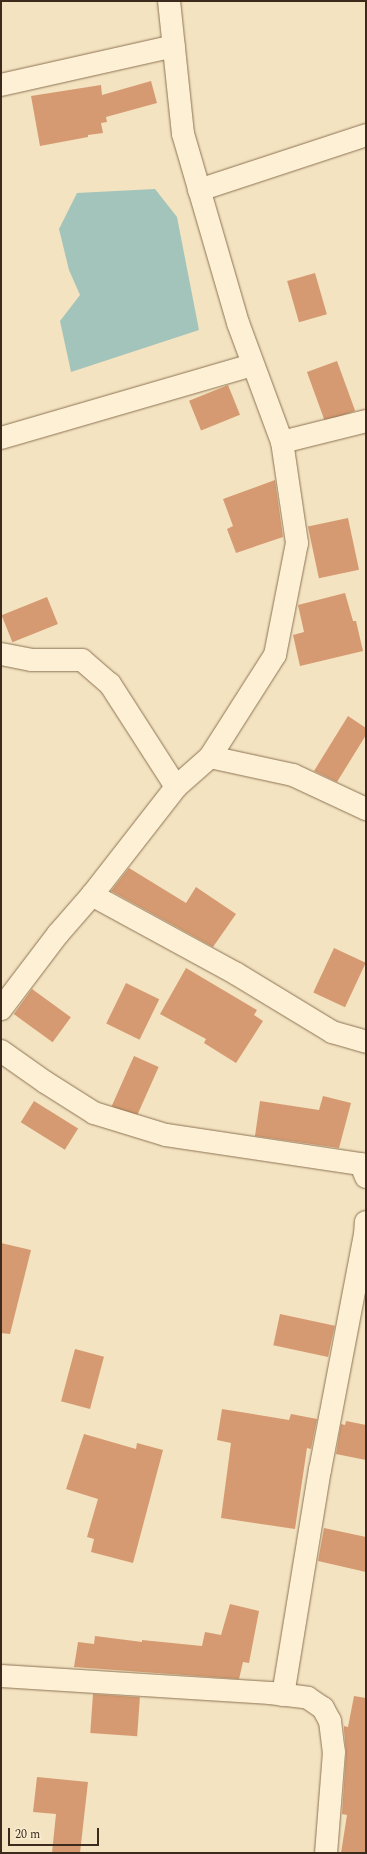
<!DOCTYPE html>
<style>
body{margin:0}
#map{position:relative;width:367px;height:1854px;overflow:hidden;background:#f3e3c0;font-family:Spectral,serif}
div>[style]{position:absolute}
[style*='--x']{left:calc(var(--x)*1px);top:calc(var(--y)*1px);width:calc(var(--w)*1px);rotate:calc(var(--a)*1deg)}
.water>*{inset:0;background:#a3c4ba}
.building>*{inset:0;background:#d59a71;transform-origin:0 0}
.roads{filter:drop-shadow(0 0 1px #8e7355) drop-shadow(0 0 1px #8e7355)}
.minor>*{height:22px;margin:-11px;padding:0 11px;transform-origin:11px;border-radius:11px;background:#fdf0d4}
.tertiary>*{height:22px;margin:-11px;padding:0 11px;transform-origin:11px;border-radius:11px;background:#fdf0d4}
span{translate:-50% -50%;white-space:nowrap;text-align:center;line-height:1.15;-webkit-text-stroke:3px #f9edd0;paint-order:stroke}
.frame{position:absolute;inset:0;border:2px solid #3c2b1c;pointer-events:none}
.scale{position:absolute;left:8px;top:1828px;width:91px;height:18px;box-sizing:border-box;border:2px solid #3c2b1c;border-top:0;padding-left:5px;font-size:12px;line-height:14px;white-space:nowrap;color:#3c2b1c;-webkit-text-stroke:3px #f9edd0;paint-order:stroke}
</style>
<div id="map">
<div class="water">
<div style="clip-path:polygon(155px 189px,177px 217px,199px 330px,71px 372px,60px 321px,80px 295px,69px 270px,59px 229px,77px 193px)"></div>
</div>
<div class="building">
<div style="clip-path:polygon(151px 81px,157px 103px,106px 117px,107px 122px,101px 123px,103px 133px,88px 135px,88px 137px,40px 146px,31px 96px,101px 85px,102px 95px)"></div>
<div style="left:315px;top:273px;width:43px;height:29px;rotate:74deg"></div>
<div style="left:337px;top:361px;width:53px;height:32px;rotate:70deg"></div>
<div style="left:228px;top:385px;width:32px;height:42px;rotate:68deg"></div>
<div style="clip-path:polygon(275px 480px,283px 537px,236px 553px,227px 529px,233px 526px,223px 499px)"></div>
<div style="left:348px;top:518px;width:53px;height:41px;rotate:78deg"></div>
<div style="clip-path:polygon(345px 593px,353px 621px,356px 621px,363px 651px,300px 666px,293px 635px,304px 632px,298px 605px)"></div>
<div style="left:47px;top:597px;width:29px;height:49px;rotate:68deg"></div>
<div style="clip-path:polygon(348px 716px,366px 728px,366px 735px,337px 782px,314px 771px)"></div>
<div style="clip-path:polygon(129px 868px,186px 903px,196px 887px,236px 914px,213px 947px,111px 891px)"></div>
<div style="left:334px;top:948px;width:35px;height:49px;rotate:25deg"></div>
<div style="clip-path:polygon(186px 968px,257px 1010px,254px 1015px,263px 1021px,236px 1063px,204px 1043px,206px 1039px,160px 1014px)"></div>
<div style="left:126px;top:983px;width:37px;height:45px;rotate:26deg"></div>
<div style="left:32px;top:989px;width:48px;height:31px;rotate:36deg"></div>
<div style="left:134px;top:1056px;width:27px;height:55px;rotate:24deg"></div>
<div style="clip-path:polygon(323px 1096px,351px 1103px,339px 1148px,255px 1136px,260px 1101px,319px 1110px)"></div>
<div style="left:34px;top:1101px;width:52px;height:25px;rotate:32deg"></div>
<div style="clip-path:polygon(1px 1243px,31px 1250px,10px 1334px,1px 1333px)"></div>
<div style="left:280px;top:1314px;width:56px;height:32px;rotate:12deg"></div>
<div style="left:75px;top:1349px;width:30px;height:54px;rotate:15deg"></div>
<div style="clip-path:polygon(222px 1409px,289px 1420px,291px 1414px,317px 1419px,311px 1449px,307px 1448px,295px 1529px,221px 1518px,231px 1443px,217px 1440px)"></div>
<div style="clip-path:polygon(346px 1421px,366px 1425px,366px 1460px,336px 1454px,341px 1424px,345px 1425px)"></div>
<div style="clip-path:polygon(84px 1434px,136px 1449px,137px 1443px,163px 1450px,133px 1563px,91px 1552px,94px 1539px,87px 1537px,98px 1499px,66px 1489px)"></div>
<div style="clip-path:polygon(324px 1528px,366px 1537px,366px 1572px,318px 1561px)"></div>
<div style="clip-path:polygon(230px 1604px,259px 1611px,249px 1663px,243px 1662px,239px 1679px,74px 1667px,78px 1642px,94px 1644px,95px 1636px,142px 1642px,142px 1640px,202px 1646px,205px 1632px,221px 1635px)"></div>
<div style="left:93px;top:1694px;width:47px;height:39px;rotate:4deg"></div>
<div style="clip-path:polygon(354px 1696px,366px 1698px,366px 1853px,341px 1853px,347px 1815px,342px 1814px,346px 1753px,344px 1730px,344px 1726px,348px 1727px)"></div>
<div style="clip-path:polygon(37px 1777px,88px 1782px,80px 1853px,52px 1853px,56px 1814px,33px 1812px)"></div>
</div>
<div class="roads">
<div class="minor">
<div style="--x:1;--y:85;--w:177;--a:-12.7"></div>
<div style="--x:199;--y:190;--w:176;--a:-18.2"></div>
<div style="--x:1;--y:438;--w:262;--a:-16.2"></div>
<div style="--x:282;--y:442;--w:87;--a:-14"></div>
<div style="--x:1;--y:654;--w:32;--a:11"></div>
<div style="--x:32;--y:660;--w:50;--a:0"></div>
<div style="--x:82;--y:660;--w:37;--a:41"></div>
<div style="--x:110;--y:684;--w:122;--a:57.3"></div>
<div style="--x:210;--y:757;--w:85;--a:12.2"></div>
<div style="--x:293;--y:775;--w:81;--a:25"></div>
<div style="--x:92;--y:895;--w:163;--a:28.6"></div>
<div style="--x:235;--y:973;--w:114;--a:31.3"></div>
<div style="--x:332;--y:1032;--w:35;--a:16"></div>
<div style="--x:1;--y:1051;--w:54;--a:35.2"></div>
<div style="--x:45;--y:1082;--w:58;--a:32.3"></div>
<div style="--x:94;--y:1113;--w:75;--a:17"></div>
<div style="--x:166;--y:1135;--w:197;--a:8.5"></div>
<div style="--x:361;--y:1164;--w:14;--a:69"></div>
<div style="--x:1;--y:1676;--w:270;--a:3.6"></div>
<div style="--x:270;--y:1693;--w:38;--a:7"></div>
<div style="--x:308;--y:1698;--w:18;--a:34"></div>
<div style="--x:323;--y:1708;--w:15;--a:62"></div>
<div style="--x:330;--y:1721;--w:31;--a:83"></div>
<div style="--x:334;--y:1752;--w:101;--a:94.5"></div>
<div style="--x:283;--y:1695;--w:228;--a:-80.7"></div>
<div style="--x:320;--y:1470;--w:239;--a:-79.2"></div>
<div style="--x:365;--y:1235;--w:13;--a:-86"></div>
</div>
<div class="tertiary">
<div style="--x:1;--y:1009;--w:94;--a:-52.8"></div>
<div style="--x:58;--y:934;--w:52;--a:-48.9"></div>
<div style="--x:92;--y:895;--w:137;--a:-52.1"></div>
<div style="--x:176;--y:787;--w:45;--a:-41.4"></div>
<div style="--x:210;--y:757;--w:121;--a:-57.5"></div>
<div style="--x:275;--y:655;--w:114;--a:-78.9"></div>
<div style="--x:297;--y:543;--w:102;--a:-98.4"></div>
<div style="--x:282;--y:442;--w:127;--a:-110.3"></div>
<div style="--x:238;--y:323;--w:197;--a:-106.2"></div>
<div style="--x:183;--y:134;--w:134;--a:-96"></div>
</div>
</div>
<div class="frame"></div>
<div class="scale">20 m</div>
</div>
